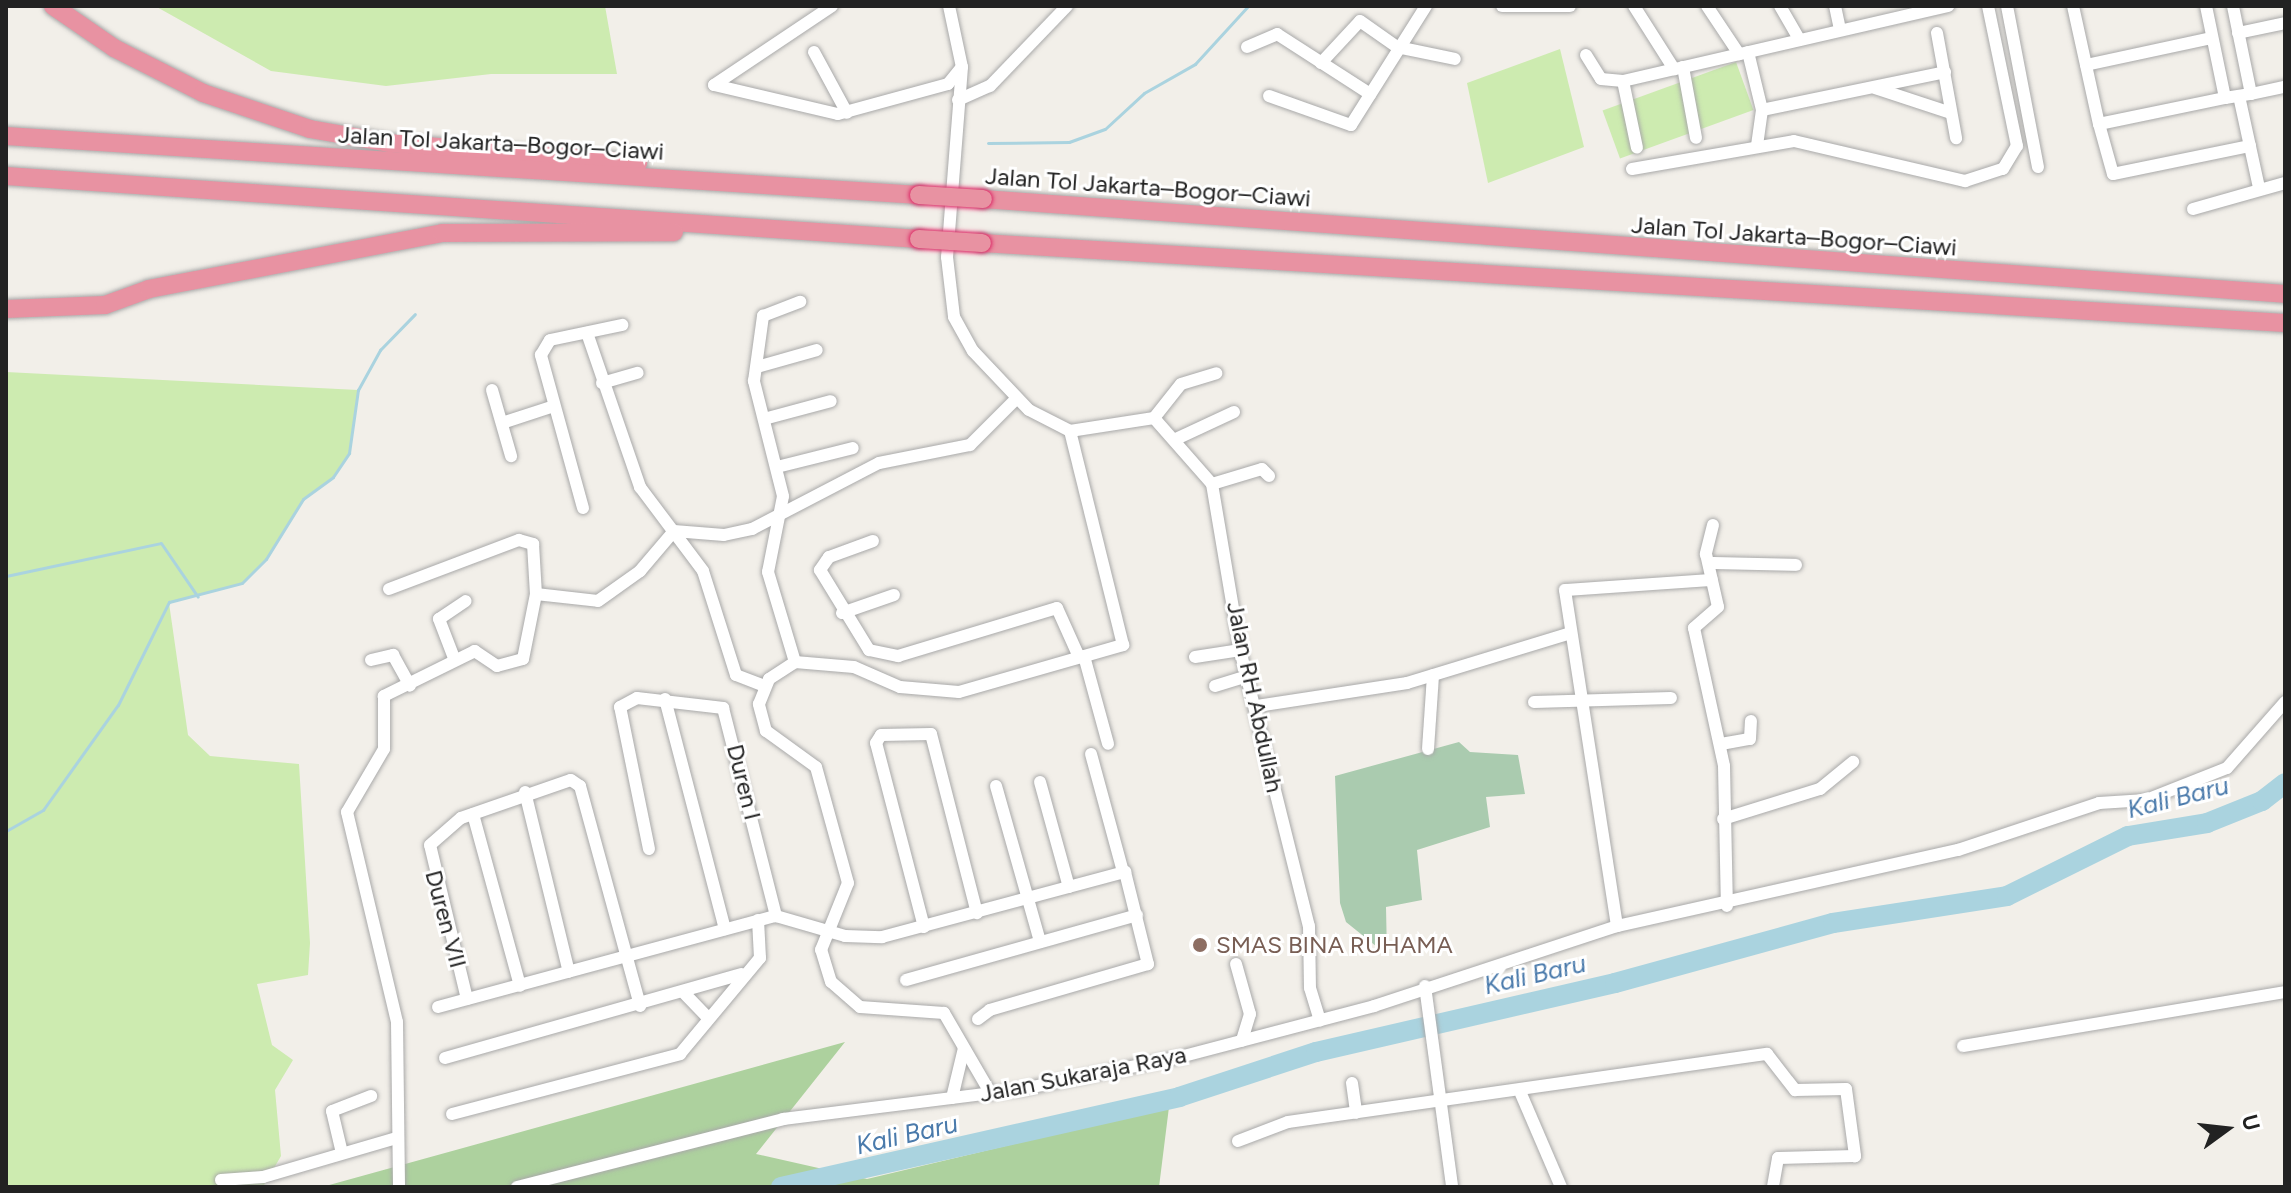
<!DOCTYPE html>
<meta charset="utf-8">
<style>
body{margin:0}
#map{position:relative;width:2291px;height:1193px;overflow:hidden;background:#f2efe9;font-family:Figtree,sans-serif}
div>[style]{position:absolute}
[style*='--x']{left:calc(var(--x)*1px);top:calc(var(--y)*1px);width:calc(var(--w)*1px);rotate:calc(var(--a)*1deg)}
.grass>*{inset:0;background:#cdebb0;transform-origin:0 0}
.forest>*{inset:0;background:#add19e}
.cemetery>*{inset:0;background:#aacbaf}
.stream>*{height:3px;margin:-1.5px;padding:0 1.5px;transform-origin:1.5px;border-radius:1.5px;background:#aad3df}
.river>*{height:20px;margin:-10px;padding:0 10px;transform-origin:10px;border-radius:10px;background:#aad3df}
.roads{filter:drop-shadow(0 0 2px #a9a9a9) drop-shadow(0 0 2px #a9a9a9)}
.minor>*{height:12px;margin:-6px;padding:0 6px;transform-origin:6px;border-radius:6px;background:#fff}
.highway>*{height:18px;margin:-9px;padding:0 9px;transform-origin:9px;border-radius:9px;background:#e892a2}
.bridges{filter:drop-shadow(0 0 2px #dc2a67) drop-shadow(0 0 2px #dc2a67)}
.highway-bridge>*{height:18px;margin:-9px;padding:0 9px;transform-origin:9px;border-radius:9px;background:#e892a2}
.dots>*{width:22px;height:22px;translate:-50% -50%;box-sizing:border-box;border:4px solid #fff;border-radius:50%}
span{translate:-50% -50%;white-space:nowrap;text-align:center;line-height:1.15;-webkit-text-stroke:6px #fff;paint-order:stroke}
.street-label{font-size:24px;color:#222}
.education-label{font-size:24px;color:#785e54}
.left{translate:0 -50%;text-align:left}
.water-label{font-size:26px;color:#4a7aab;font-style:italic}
.frame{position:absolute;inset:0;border:8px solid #222;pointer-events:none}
.north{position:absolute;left:2187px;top:1089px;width:80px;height:80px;-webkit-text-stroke:6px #fff;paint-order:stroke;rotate:75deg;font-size:22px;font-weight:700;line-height:32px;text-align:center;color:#222}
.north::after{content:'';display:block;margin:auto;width:28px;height:36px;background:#222;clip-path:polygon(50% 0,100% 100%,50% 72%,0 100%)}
</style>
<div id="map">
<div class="grass">
<div style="clip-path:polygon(155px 6px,605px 6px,617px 74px,491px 74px,386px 86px,271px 71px)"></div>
<div style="clip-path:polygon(1560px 49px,1584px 147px,1488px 183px,1467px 83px)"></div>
<div style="left:1736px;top:62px;width:51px;height:142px;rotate:70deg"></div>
<div style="clip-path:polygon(6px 372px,358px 390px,349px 453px,333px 477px,303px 499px,266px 559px,242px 583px,169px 603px,188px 735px,210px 756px,299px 764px,310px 943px,308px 975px,257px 984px,272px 1045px,293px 1060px,275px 1090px,281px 1156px,263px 1187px,6px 1187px)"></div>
</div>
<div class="forest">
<div style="clip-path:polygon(845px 1042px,756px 1154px,867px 1179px,1169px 1107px,1159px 1187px,322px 1187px)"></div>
</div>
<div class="cemetery">
<div style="clip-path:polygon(1459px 742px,1470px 752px,1518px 755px,1525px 794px,1486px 797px,1490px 827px,1417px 850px,1422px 900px,1386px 907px,1387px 955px,1346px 922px,1340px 903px,1335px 776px)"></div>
</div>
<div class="stream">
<div style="--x:988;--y:143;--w:81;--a:-0.7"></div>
<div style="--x:1069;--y:142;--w:38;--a:-20"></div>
<div style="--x:1105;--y:129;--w:53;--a:-42.7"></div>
<div style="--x:1144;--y:93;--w:59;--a:-29.6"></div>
<div style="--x:1195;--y:64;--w:79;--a:-47.6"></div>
<div style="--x:6;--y:576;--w:158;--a:-12"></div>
<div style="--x:161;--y:543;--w:65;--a:55.6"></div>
<div style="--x:6;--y:831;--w:43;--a:-29.6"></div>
<div style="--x:43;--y:810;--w:129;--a:-54.5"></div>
<div style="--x:118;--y:705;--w:115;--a:-63.7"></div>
<div style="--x:169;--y:602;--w:75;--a:-14.6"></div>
<div style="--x:242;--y:583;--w:34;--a:-45"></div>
<div style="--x:266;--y:559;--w:70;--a:-58.3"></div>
<div style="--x:303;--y:499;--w:37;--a:-36"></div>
<div style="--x:333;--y:477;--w:29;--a:-56"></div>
<div style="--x:349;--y:453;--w:64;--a:-81.9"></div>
<div style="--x:358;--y:390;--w:46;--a:-61.2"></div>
<div style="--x:380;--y:350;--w:50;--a:-45.8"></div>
</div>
<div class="river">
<div style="--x:781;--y:1187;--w:408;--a:-12.7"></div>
<div style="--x:1179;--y:1097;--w:144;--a:-18.2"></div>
<div style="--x:1316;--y:1052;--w:307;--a:-13"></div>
<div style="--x:1615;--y:983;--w:226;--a:-15.4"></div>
<div style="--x:1833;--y:923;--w:176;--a:-8.8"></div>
<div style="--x:2007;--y:896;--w:135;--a:-26.4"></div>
<div style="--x:2128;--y:836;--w:80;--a:-9.3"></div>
<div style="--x:2207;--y:823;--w:59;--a:-21.8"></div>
<div style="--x:2262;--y:801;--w:29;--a:-38"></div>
</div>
<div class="roads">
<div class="minor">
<div style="--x:832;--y:6;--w:142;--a:146.2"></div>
<div style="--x:714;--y:85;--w:127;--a:13.2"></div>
<div style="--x:838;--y:114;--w:114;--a:-15.3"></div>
<div style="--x:948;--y:84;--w:22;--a:-51"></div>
<div style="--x:949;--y:6;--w:62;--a:78"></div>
<div style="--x:962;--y:67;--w:191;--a:94.5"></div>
<div style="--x:947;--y:257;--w:60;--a:83.3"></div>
<div style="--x:954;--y:317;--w:39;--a:61"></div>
<div style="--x:973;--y:351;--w:81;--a:46.5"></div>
<div style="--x:1029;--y:410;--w:46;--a:27.1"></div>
<div style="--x:1070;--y:431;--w:85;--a:-8.8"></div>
<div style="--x:1154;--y:418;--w:88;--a:48.7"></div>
<div style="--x:1212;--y:484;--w:168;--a:80.4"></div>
<div style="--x:1240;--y:650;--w:284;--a:76"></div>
<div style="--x:1309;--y:926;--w:62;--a:89.1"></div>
<div style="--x:1310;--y:988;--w:34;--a:73"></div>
<div style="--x:1502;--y:6;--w:68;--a:0"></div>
<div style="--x:1634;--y:6;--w:75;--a:57.6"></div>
<div style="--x:1707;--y:6;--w:58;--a:56.3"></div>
<div style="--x:1780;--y:6;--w:39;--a:60"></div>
<div style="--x:1835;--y:6;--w:24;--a:78"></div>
<div style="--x:2007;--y:6;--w:164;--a:79.1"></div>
<div style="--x:2073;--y:6;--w:121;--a:77.6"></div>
<div style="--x:2099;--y:124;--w:129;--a:-11.7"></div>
<div style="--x:2206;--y:6;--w:94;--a:78.3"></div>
<div style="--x:2225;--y:98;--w:26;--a:-9"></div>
<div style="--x:2251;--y:94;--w:90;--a:-101.6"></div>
<div style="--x:1937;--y:33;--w:107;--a:79.7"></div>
<div style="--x:2238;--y:33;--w:48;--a:-12"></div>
<div style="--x:1247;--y:47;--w:33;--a:-23"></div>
<div style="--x:1277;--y:34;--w:111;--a:32.8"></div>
<div style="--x:814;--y:52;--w:69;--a:61.6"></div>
<div style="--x:1748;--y:52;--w:60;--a:76.4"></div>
<div style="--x:1762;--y:110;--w:35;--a:98"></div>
<div style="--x:1586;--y:55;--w:28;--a:58"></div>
<div style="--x:1601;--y:79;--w:22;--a:5"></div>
<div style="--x:1623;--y:81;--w:334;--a:-13"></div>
<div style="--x:1321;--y:63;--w:57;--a:-47.1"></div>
<div style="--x:1360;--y:21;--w:45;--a:35.1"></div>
<div style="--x:1397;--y:47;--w:59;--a:11.7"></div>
<div style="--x:2086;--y:65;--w:129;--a:-12.1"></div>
<div style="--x:1683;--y:67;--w:72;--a:79.6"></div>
<div style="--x:1623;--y:81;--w:68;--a:78.2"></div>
<div style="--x:1875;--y:88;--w:80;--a:18.2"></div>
<div style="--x:2251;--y:94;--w:35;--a:-12"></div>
<div style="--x:1269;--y:96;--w:87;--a:19.5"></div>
<div style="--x:1351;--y:125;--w:141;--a:-57.8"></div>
<div style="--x:2239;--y:96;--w:94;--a:77.7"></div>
<div style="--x:958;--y:100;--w:35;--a:-24"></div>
<div style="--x:990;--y:86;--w:111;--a:-46.1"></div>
<div style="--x:1762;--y:110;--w:187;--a:-11.7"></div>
<div style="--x:2099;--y:124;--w:52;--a:74.4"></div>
<div style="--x:2113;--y:174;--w:140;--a:-11.6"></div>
<div style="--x:1632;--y:169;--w:164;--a:-9.8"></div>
<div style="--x:1794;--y:141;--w:176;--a:13.2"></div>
<div style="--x:1965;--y:181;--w:40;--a:-18"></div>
<div style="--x:2003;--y:169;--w:27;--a:-59"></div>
<div style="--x:2017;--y:146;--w:143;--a:-101.7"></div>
<div style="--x:2193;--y:209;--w:96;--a:-15.8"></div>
<div style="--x:587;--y:333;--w:163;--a:71"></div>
<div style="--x:640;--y:487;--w:105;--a:53.1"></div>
<div style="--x:703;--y:571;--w:109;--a:72.4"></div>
<div style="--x:736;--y:675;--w:31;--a:21"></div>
<div style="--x:757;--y:367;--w:62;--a:-15.8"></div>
<div style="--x:602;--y:383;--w:37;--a:-16"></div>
<div style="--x:492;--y:390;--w:69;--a:73.9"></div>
<div style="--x:1154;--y:418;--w:43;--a:-51.5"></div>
<div style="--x:1181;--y:384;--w:37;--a:-17"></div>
<div style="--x:764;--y:419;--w:69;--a:-15"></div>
<div style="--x:502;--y:423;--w:52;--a:-18.1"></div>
<div style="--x:1176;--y:439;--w:64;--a:-25"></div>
<div style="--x:777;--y:467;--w:78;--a:-14"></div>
<div style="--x:1212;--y:484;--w:52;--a:-16.7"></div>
<div style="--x:1262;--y:469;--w:10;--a:45"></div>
<div style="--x:583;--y:508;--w:159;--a:-105.4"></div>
<div style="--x:541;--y:355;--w:17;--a:-59"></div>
<div style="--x:550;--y:340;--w:74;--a:-11.8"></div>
<div style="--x:1713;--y:525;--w:30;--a:104"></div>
<div style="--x:1706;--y:554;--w:54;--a:77.2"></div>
<div style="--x:1718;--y:607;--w:32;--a:139"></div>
<div style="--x:1694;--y:628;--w:141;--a:77.7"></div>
<div style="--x:1724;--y:766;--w:140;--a:88.8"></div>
<div style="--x:873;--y:541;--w:47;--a:160"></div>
<div style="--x:829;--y:557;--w:16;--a:125"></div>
<div style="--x:820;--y:570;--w:94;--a:58.5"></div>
<div style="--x:869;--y:650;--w:30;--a:12"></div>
<div style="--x:898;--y:656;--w:166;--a:-16.8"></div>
<div style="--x:1057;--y:608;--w:54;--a:65.8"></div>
<div style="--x:1709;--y:563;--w:87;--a:1.3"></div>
<div style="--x:389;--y:589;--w:139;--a:-20.7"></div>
<div style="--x:519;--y:540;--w:15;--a:16"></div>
<div style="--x:533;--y:544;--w:50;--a:86.6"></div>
<div style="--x:536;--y:594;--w:66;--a:101.3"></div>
<div style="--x:523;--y:659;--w:27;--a:165"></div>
<div style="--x:497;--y:666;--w:27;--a:-146"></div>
<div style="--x:475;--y:651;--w:102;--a:153.7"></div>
<div style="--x:384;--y:696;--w:53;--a:90"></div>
<div style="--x:384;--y:749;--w:73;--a:120.4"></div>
<div style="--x:347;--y:812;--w:216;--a:76.6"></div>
<div style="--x:397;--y:1022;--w:165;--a:89.3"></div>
<div style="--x:536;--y:594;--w:62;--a:6.4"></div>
<div style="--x:598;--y:601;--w:52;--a:-35.5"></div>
<div style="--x:640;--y:571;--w:52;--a:-49.6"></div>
<div style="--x:674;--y:531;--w:50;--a:4.6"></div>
<div style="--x:724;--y:535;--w:29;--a:-12"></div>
<div style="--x:752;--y:529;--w:143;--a:-27.5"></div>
<div style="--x:879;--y:463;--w:93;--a:-11.2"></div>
<div style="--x:970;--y:445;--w:64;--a:-45"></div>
<div style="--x:842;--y:613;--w:55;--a:-19.1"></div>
<div style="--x:1084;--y:656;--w:91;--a:74.7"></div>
<div style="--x:1195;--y:657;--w:46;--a:-8.8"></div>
<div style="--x:454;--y:658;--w:42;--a:-111"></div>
<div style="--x:439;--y:619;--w:32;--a:-34"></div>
<div style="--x:371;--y:660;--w:23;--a:-13"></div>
<div style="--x:393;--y:655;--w:35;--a:61"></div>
<div style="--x:795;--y:662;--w:94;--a:-106.7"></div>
<div style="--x:768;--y:572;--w:77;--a:-78.8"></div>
<div style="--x:783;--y:496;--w:119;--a:-104.2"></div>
<div style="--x:754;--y:381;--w:66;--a:-82.1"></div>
<div style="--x:763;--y:316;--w:40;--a:-21"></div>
<div style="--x:1215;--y:686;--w:34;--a:-17"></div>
<div style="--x:665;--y:699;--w:238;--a:75.4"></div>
<div style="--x:1534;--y:702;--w:137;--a:-1.7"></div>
<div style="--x:1257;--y:706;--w:152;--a:-8.7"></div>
<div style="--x:1407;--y:683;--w:167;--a:-17"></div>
<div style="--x:1721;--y:744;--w:29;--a:-10"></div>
<div style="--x:1750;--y:739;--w:18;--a:-87"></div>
<div style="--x:1428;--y:749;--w:74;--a:-86.1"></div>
<div style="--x:1091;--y:754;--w:122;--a:74.8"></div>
<div style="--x:1040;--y:782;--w:109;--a:74.6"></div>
<div style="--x:996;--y:786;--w:162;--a:74.2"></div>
<div style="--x:525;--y:792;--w:185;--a:76.3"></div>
<div style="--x:473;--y:814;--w:178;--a:74.7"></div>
<div style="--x:1723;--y:819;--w:102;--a:-17.2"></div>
<div style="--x:1820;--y:789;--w:43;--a:-39.3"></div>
<div style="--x:649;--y:849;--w:145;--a:-101.5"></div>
<div style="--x:620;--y:707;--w:19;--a:-28"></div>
<div style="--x:637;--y:698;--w:87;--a:6.6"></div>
<div style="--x:723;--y:708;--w:215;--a:75.7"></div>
<div style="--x:1617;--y:926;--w:340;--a:-98.8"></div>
<div style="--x:1565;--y:590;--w:147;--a:-3.9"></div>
<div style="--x:924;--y:927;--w:190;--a:-104.6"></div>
<div style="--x:876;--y:743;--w:9;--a:-58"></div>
<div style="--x:881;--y:735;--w:50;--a:-1.1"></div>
<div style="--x:931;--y:734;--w:185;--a:75.6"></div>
<div style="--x:1236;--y:964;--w:52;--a:74.4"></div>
<div style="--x:1250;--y:1014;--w:28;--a:107"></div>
<div style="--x:906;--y:980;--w:240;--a:-15.7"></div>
<div style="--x:1425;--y:986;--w:203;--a:82.3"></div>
<div style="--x:685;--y:994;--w:33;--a:46"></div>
<div style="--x:467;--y:999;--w:158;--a:-103.5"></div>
<div style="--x:430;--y:845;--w:41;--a:-41.1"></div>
<div style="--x:461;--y:818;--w:116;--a:-19.1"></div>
<div style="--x:571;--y:780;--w:11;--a:34"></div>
<div style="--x:580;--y:786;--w:228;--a:74.7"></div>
<div style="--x:438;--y:1007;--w:350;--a:-15.1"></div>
<div style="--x:776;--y:916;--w:72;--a:16.2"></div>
<div style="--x:845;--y:936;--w:37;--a:2"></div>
<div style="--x:882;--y:937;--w:252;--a:-15"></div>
<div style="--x:1125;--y:872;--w:95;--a:76"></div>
<div style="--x:1148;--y:964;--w:165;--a:163.8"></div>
<div style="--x:990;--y:1010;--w:15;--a:143"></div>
<div style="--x:1963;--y:1046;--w:326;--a:-9.5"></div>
<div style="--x:445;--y:1058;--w:308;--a:-15.8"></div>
<div style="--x:1352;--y:1083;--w:30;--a:82"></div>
<div style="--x:991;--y:1094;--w:94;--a:-120.1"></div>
<div style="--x:944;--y:1013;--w:84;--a:-175.9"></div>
<div style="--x:860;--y:1007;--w:38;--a:-139"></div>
<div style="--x:831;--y:982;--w:34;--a:-107"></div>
<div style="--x:821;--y:950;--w:72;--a:-68.1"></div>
<div style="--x:848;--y:883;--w:120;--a:-105.4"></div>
<div style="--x:816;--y:767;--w:62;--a:-144.2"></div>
<div style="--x:766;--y:731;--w:28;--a:-105"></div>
<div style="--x:759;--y:704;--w:27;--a:-68"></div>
<div style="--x:769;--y:679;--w:31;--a:-33"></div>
<div style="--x:795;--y:662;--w:59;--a:4.8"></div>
<div style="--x:854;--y:667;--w:50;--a:23.5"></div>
<div style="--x:900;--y:687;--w:59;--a:4.8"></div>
<div style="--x:959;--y:692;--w:171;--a:-16"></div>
<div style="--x:1123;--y:645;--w:220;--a:-103.9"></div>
<div style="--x:1521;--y:1094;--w:101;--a:66.7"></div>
<div style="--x:952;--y:1098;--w:51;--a:-76.5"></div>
<div style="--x:452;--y:1114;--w:236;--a:-14.7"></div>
<div style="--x:680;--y:1054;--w:125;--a:-50.2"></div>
<div style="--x:760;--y:958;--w:38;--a:-93"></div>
<div style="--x:1238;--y:1141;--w:53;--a:-20.8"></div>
<div style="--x:1288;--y:1122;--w:484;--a:-8.1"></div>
<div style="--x:1767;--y:1054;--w:46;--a:52.1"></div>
<div style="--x:1795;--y:1090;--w:51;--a:-1.1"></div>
<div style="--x:1846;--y:1089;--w:68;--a:82.3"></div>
<div style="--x:1855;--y:1156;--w:77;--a:178.5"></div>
<div style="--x:1778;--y:1158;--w:29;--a:100"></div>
<div style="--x:342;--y:1153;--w:43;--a:-103.4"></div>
<div style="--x:332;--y:1111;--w:42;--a:-21"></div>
<div style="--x:221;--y:1180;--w:42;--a:-4.1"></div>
<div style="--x:263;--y:1177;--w:139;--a:-16.3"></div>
<div style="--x:517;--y:1187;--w:275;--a:-14.3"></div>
<div style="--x:783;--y:1119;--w:242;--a:-7.1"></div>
<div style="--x:1023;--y:1089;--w:160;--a:-11.5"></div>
<div style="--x:1180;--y:1057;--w:201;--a:-14.7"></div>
<div style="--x:1374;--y:1006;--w:256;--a:-18.2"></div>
<div style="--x:1617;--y:926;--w:349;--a:-12.6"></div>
<div style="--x:1958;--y:850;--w:149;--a:-18.4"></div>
<div style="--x:2099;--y:803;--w:47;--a:-3.7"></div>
<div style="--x:2146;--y:800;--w:87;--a:-21.6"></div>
<div style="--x:2227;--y:768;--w:88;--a:-48.7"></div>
</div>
<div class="highway">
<div style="--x:53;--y:6;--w:74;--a:34.5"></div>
<div style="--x:114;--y:48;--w:100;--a:26.8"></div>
<div style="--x:203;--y:93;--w:113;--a:18.6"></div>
<div style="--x:310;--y:129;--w:80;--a:10"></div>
<div style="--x:389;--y:143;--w:250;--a:4.6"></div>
<div style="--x:6;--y:136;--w:915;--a:3.7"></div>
<div style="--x:6;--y:176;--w:915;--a:3.95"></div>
<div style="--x:983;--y:199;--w:1305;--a:4.17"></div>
<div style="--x:982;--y:243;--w:1305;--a:3.51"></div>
<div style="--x:6;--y:309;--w:99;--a:-2.3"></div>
<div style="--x:105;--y:305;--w:47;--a:-20"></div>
<div style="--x:149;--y:289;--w:298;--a:-10.8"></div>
<div style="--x:442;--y:233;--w:232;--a:-0.2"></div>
</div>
</div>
<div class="bridges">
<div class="highway-bridge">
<div style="--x:919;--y:195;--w:64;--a:3.6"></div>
<div style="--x:919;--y:239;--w:63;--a:3.6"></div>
</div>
</div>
<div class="dots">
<div style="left:1200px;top:945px;background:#8d6e63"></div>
</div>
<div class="street-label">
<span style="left:501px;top:143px;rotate:3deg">Jalan Tol Jakarta–Bogor–Ciawi</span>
<span style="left:1148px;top:187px;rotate:4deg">Jalan Tol Jakarta–Bogor–Ciawi</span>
<span style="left:1794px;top:236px;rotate:4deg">Jalan Tol Jakarta–Bogor–Ciawi</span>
<span style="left:1255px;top:697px;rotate:78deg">Jalan RH Abdullah</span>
<span style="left:744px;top:782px;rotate:76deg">Duren I</span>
<span style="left:446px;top:919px;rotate:75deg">Duren VII</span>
<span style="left:1083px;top:1074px;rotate:-11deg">Jalan Sukaraja Raya</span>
</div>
<div class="education-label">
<span class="left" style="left:1216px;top:945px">SMAS BINA RUHAMA</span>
</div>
<div class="water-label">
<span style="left:2178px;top:798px;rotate:-14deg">Kali Baru</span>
<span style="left:1535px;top:975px;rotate:-13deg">Kali Baru</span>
<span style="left:907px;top:1135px;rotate:-13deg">Kali Baru</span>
</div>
<div class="frame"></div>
<div class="north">U</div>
</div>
